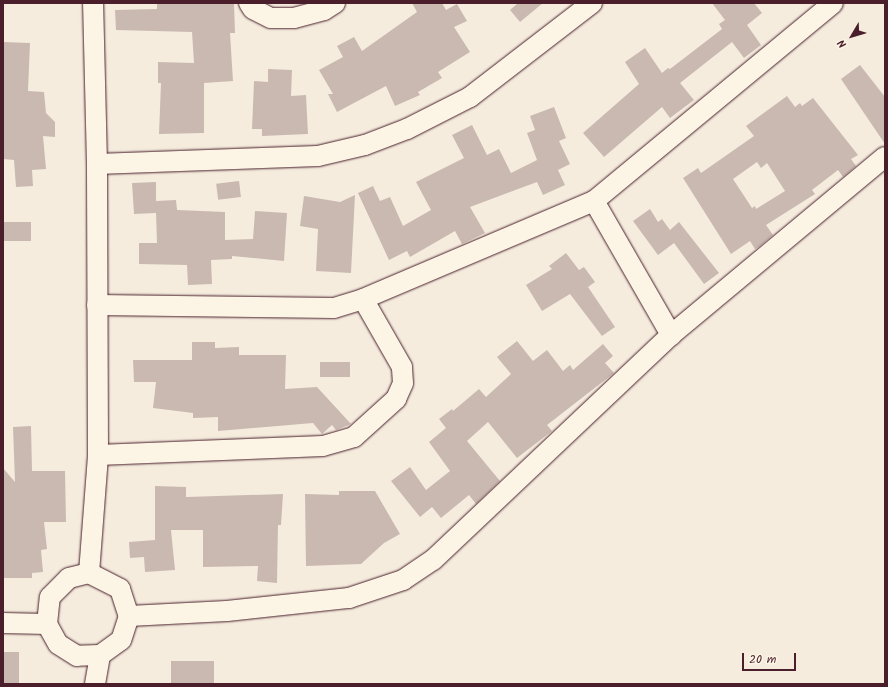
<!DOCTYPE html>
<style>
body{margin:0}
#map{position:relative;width:888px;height:687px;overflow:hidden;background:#f5ecde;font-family:Kalam,sans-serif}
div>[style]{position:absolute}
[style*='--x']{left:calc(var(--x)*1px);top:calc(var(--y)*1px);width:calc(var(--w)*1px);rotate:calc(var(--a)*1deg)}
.building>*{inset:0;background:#cab9b1;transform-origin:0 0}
.roads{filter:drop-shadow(0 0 1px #4a1f2b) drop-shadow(0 0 1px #4a1f2b)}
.minor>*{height:20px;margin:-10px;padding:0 10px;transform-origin:10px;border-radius:10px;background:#fcf5e5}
span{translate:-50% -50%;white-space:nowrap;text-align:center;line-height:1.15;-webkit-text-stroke:3px #fcf5e5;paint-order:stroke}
.frame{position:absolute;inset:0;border:4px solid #4a1f2b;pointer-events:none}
.north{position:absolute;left:832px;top:16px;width:40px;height:40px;-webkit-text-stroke:3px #fcf5e5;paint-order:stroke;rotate:232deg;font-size:11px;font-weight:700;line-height:16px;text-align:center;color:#4a1f2b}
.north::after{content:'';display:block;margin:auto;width:14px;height:18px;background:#4a1f2b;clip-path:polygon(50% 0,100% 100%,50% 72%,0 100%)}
.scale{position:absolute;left:742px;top:653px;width:54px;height:18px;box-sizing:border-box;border:2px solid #4a1f2b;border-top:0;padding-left:5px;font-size:12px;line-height:14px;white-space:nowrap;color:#4a1f2b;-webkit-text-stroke:3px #fcf5e5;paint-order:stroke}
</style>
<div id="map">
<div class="building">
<div style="clip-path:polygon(157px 3px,234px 3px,235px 33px,230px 33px,233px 81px,204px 83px,204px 133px,159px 134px,161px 83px,158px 83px,158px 62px,194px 63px,192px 32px,116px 30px,115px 10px,157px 9px)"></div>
<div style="clip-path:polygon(412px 3px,442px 3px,446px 10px,457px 4px,467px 21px,454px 27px,470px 52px,438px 72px,442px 78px,418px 92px,420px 95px,395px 106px,386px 86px,337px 112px,328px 94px,333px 94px,319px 70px,343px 57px,337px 46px,354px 37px,362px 51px,417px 12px)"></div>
<div style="clip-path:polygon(518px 3px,543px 3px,520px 22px,510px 10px)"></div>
<div style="clip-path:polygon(712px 3px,754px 3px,762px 13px,747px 25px,761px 45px,744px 58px,732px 42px,680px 83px,694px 100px,670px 118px,662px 107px,604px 157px,583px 133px,639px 84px,625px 62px,645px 48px,662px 73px,668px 68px,670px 69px,722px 29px,719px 24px,725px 20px)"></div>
<div style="clip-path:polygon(3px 42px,30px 43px,28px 91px,44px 92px,46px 113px,55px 122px,55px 137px,43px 136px,46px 169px,32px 170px,33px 186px,16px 187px,14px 160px,3px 159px)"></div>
<div style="clip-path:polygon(860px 65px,885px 97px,885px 144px,841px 79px)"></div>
<div style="clip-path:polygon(268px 69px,292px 70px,291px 96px,306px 95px,308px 134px,262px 136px,262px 129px,252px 129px,254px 81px,268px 82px)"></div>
<div style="clip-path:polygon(evenodd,787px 96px,795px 107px,800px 103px,802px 106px,813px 98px,858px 155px,851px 159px,856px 166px,843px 177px,838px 170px,812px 190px,815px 194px,766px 225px,773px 235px,760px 246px,755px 249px,750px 241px,731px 254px,683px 178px,698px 168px,701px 173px,754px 136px,746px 126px,787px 96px,757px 162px,761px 168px,767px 163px,785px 191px,756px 209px,755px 206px,752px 208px,733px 179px,757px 162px)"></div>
<div style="clip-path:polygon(554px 107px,566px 138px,559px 141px,570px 164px,558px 170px,565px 185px,543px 195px,537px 182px,470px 207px,485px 233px,462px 244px,455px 231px,410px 257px,407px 251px,389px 260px,358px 193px,373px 186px,380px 201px,390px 197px,403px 226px,431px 210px,416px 182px,464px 158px,452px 135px,472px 125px,487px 155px,499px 149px,511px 173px,537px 160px,527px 133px,535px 130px,530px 116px)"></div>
<div style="left:239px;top:181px;width:16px;height:23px;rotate:83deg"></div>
<div style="clip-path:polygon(156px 182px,156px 201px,176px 200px,177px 210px,225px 212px,225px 240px,253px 239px,255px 211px,287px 213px,284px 261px,232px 256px,232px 259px,211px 260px,212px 284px,188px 285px,187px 265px,139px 264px,139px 243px,157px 243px,156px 213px,134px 214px,132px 183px)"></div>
<div style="clip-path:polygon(355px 195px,351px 273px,316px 271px,318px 229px,300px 226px,304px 196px,340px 202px)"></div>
<div style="clip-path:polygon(650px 209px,658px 222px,662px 219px,670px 230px,679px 222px,719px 273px,704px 284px,674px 243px,658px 255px,633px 221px)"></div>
<div style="left:3px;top:222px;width:28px;height:19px"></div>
<div style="clip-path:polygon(566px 253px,579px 270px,584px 267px,595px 282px,588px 287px,615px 327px,602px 336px,570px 294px,542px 311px,526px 285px,552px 269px,549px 266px)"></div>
<div style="clip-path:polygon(517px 341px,533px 361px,547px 350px,563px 371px,570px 365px,573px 370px,603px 344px,613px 356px,605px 363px,614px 373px,547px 425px,552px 431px,517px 458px,488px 422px,467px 441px,500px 481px,476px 504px,469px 495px,441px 518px,432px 507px,420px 517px,391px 481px,410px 467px,426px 490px,450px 471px,429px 442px,446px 428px,439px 419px,452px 409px,453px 411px,479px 389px,486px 397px,511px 374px,497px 357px)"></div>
<div style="clip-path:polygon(192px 342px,215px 342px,215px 348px,239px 347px,239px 355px,286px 355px,285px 389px,317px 387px,351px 424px,336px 430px,332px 425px,322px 434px,313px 423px,218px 431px,218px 417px,193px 418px,193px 413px,153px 408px,156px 382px,134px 382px,133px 360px,192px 360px)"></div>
<div style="left:350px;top:362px;width:15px;height:30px;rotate:90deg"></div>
<div style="clip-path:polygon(31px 426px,32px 471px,65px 471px,66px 522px,44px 522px,47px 549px,41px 550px,43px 572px,32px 573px,32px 578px,3px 578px,3px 468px,15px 482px,13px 427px)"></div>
<div style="clip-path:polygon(155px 486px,186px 487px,186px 497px,283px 494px,281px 525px,278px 525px,277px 583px,257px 581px,258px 566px,203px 567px,203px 530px,171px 530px,175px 570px,145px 572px,144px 557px,130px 558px,129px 542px,155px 540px)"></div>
<div style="clip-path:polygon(339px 491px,375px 491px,400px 534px,384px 543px,361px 564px,306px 566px,305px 494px,339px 495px)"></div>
<div style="left:3px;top:652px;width:16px;height:32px"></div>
<div style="left:171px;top:661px;width:43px;height:23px"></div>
</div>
<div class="roads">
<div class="minor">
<div style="--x:249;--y:3;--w:7;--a:56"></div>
<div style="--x:253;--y:9;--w:20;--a:27"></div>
<div style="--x:271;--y:18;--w:23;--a:0"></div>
<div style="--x:294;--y:18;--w:31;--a:-15"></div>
<div style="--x:324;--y:10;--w:13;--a:-32"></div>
<div style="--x:97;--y:164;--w:221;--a:-2.1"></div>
<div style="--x:318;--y:156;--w:48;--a:-13.2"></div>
<div style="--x:365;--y:145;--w:45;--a:-20.9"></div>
<div style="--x:407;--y:129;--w:71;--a:-26.9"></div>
<div style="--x:470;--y:97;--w:154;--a:-37.6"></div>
<div style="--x:594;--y:201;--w:155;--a:60.1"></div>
<div style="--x:97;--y:305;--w:237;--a:0.7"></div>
<div style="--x:334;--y:308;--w:30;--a:-17"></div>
<div style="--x:363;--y:299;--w:251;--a:-23"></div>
<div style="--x:594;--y:201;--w:310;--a:-39.6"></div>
<div style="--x:98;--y:455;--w:225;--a:-2.3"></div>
<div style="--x:323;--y:446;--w:32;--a:-16"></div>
<div style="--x:354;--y:437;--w:57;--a:-42.1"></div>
<div style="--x:396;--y:399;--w:17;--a:-66"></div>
<div style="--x:403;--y:383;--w:16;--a:-94"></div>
<div style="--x:402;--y:367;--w:78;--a:-119.8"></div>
<div style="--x:89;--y:573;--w:118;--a:-85.6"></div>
<div style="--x:98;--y:455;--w:291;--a:-90.2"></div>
<div style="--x:97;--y:164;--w:161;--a:-91.4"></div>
<div style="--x:89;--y:573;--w:35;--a:27"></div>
<div style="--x:120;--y:589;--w:28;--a:72"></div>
<div style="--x:129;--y:616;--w:25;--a:108"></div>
<div style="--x:121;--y:640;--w:26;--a:144"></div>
<div style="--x:100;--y:655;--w:23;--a:178"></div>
<div style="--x:77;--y:656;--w:22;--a:-148"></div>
<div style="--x:58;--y:644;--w:23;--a:-119"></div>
<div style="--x:47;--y:624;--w:27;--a:-84"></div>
<div style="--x:50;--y:597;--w:27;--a:-45"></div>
<div style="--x:69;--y:578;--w:21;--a:-14"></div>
<div style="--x:129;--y:616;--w:98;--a:-2.9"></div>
<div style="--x:227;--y:611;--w:123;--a:-6.1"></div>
<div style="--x:349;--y:598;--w:57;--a:-18.4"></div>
<div style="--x:403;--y:580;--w:36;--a:-34"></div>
<div style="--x:433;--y:560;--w:328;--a:-43.4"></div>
<div style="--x:671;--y:335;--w:278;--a:-39.8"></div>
<div style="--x:3;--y:623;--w:44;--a:1.3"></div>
<div style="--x:95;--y:684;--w:29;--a:-80"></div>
</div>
</div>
<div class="frame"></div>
<div class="north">N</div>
<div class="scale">20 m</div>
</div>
